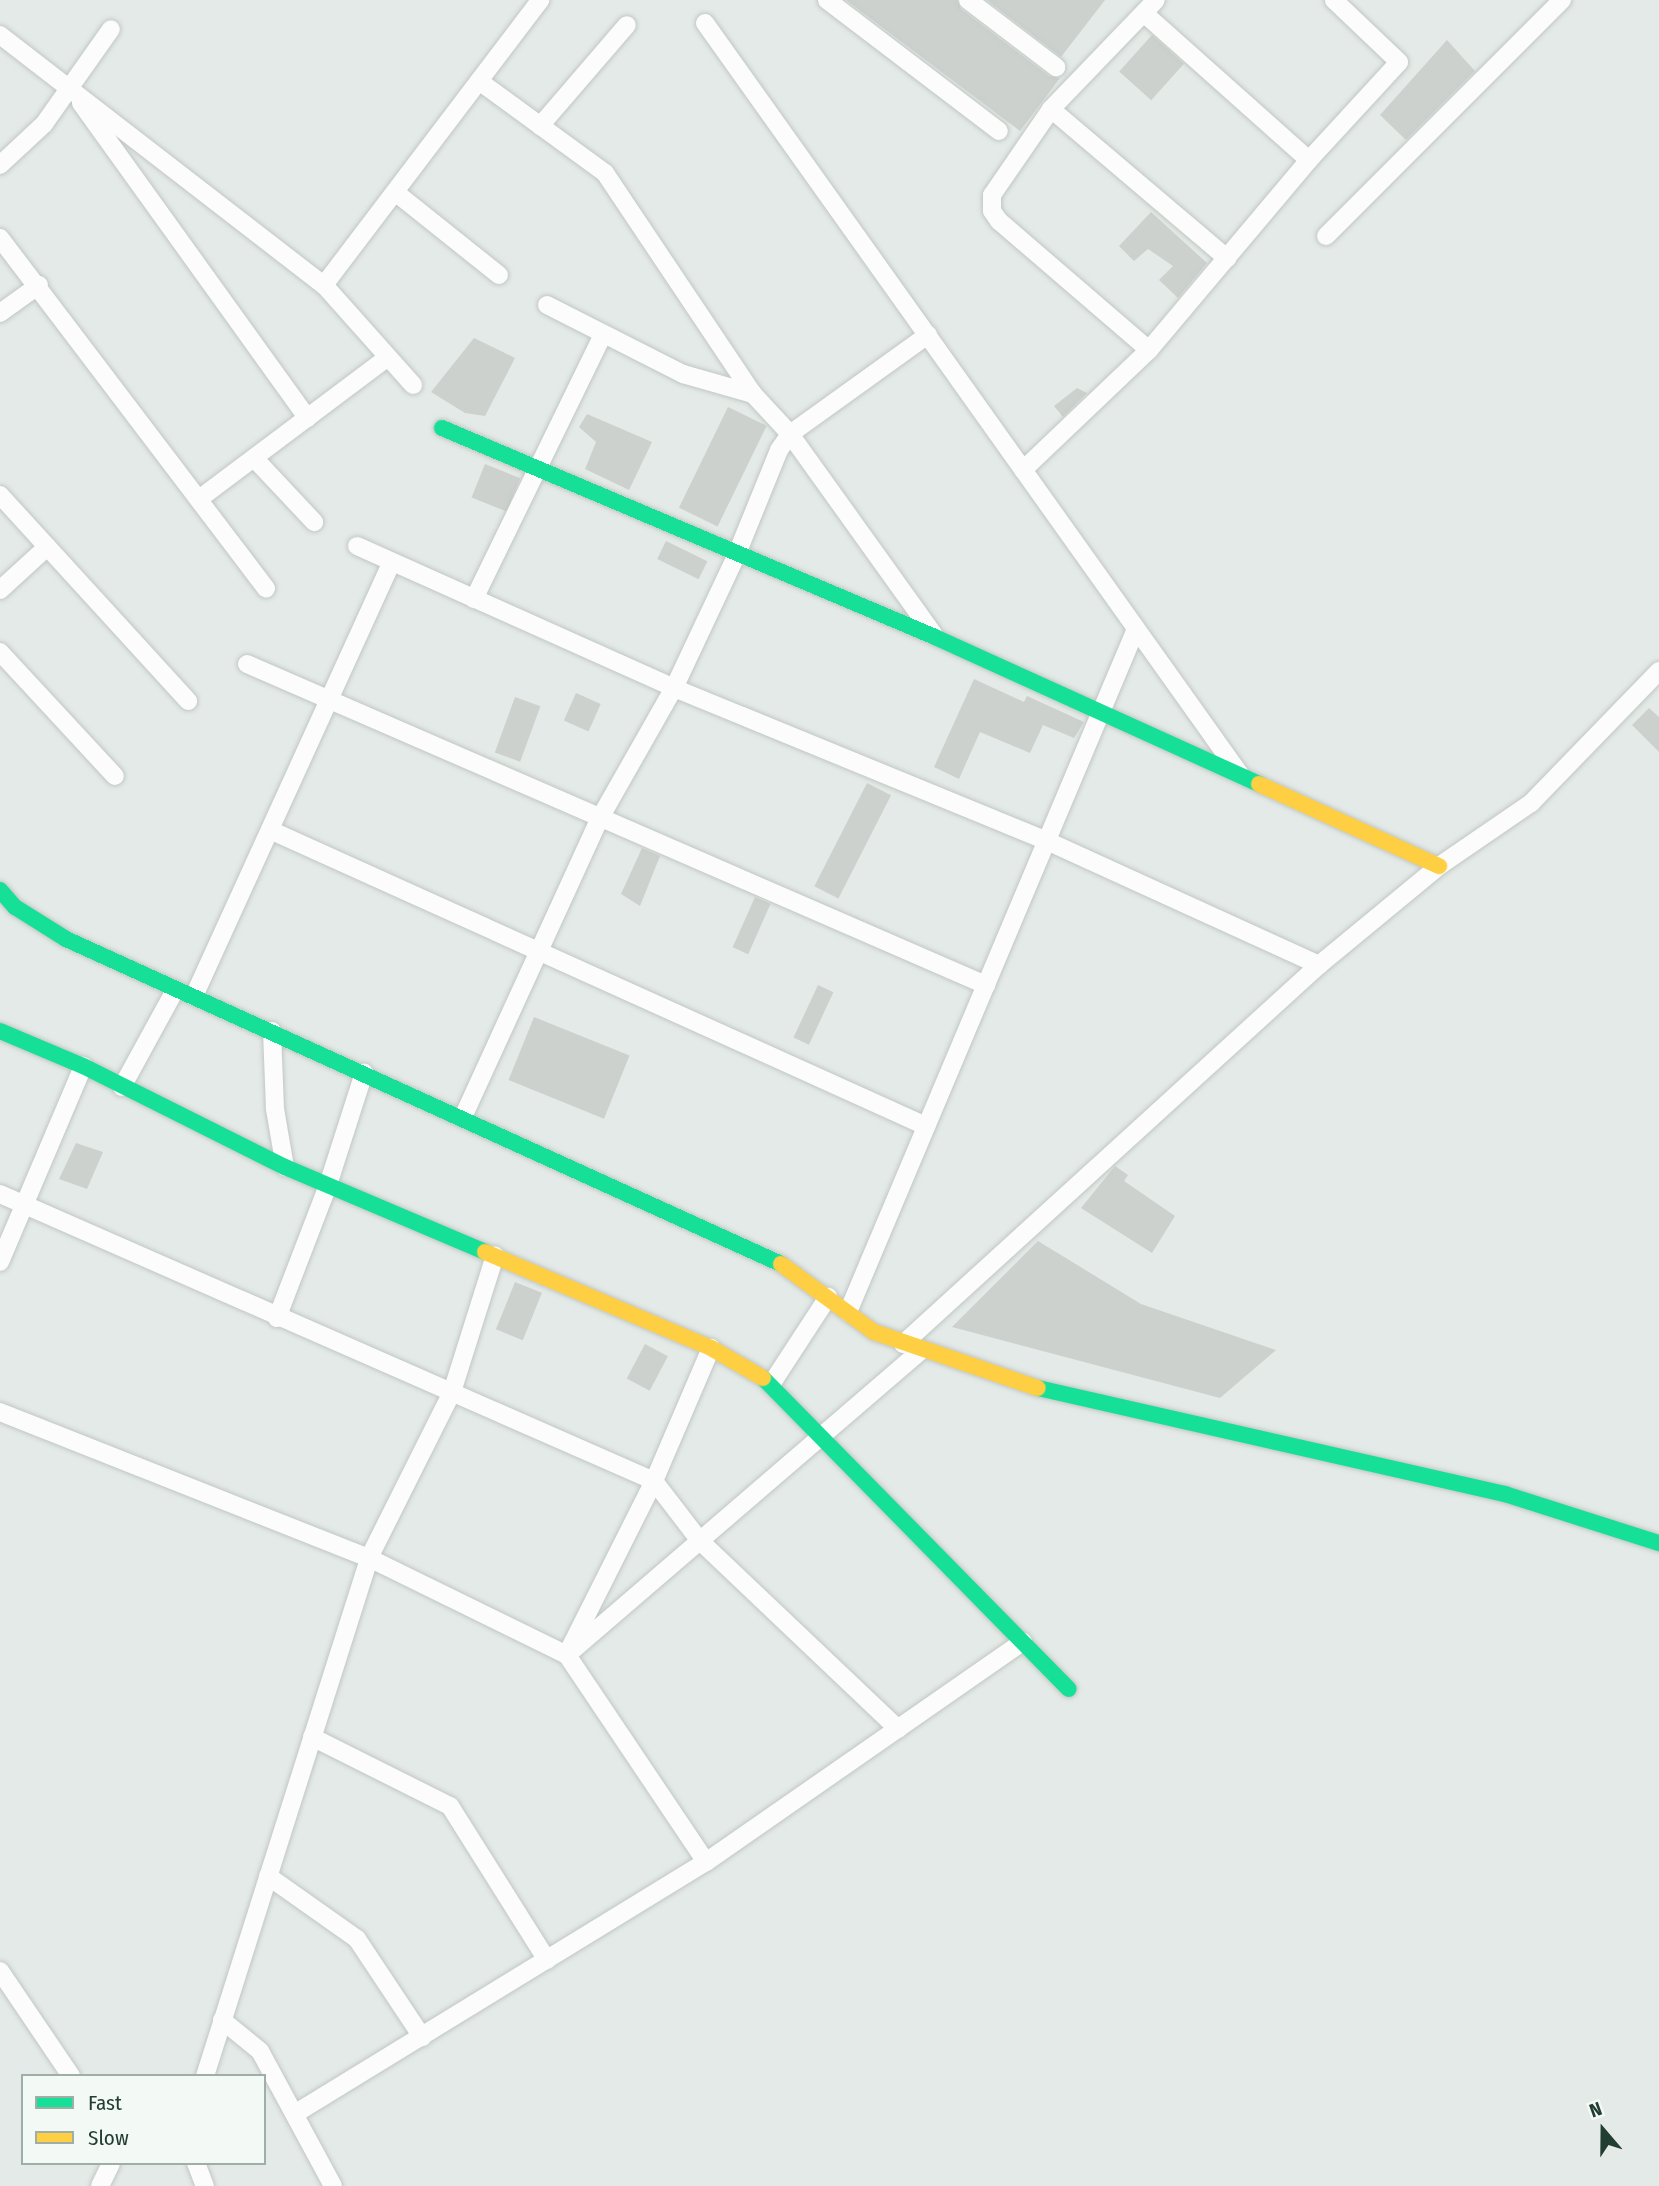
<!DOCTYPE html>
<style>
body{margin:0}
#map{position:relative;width:1659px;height:2186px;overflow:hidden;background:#e4eae7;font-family:"Fira Sans Condensed",sans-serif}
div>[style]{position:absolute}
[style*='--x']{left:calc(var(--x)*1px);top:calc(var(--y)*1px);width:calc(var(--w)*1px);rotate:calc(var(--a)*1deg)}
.building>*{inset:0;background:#ccd1ce;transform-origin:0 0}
.roads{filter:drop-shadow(0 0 2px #c1c7c4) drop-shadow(0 0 2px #c1c7c4)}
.street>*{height:18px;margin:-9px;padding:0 9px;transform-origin:9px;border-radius:9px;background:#fbfcfb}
.fast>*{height:16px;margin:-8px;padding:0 8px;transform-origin:8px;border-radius:8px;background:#16e098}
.slow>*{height:16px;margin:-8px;padding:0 8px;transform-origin:8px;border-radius:8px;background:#ffcf43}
span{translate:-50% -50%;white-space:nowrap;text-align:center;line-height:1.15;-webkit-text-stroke:6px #f3f9f5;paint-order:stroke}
.legend{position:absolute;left:21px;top:2074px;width:245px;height:91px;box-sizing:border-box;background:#f3f9f5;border:2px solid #9faea7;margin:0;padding:9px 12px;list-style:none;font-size:21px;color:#223d32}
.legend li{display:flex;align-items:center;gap:14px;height:35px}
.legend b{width:35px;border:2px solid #9faea7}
.north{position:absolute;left:1568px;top:2095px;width:70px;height:70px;-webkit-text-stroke:5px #f3f9f5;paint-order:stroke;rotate:340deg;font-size:19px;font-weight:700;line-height:28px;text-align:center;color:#223d32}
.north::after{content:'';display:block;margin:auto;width:24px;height:32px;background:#223d32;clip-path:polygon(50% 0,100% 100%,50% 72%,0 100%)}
</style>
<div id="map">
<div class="building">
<div style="clip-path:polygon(846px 0,957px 0,961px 9px,1049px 76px,1060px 78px,1020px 131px)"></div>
<div style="clip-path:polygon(987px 0,1105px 0,1061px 57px)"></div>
<div style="left:1152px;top:35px;width:43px;height:49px;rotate:42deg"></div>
<div style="clip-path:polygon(1447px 40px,1475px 71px,1406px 140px,1380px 115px)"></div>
<div style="clip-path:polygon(1151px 212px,1207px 263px,1178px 298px,1159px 280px,1173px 266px,1148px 249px,1134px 261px,1119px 246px)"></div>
<div style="clip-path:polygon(474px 338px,515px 358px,485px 416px,465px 413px,431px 392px)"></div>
<div style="clip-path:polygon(1077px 388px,1087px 393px,1063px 417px,1054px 406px)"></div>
<div style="left:728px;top:407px;width:43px;height:112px;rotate:26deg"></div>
<div style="clip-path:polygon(587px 414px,652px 442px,629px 490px,585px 469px,596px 442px,579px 427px)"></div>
<div style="left:485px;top:464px;width:38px;height:36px;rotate:22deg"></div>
<div style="left:666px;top:541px;width:46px;height:20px;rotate:26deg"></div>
<div style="clip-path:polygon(974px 679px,1024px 702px,1027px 696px,1084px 722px,1074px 738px,1043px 725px,1030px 753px,980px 732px,959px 779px,934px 767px)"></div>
<div style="left:576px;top:693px;width:27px;height:30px;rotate:24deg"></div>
<div style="left:515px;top:697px;width:27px;height:59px;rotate:20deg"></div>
<div style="clip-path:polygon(1649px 708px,1659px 717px,1659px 752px,1632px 725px)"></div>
<div style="left:867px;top:783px;width:27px;height:116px;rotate:27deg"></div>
<div style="clip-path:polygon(642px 848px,660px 856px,640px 906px,621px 894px)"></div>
<div style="left:755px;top:897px;width:17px;height:55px;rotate:24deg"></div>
<div style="left:818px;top:985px;width:17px;height:58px;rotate:25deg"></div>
<div style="left:534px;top:1017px;width:103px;height:68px;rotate:22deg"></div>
<div style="clip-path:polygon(76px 1143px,103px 1152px,87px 1189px,59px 1179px)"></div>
<div style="clip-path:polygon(1115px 1166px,1128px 1175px,1124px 1181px,1175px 1216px,1152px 1253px,1081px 1208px)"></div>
<div style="clip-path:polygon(1038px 1241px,1141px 1304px,1276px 1350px,1220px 1398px,952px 1327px)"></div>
<div style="left:515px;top:1282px;width:29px;height:51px;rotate:22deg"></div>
<div style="left:645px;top:1344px;width:26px;height:39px;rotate:28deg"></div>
</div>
<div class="roads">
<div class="street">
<div style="--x:827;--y:0;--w:216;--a:37.3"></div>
<div style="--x:968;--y:0;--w:111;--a:37.3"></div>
<div style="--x:1146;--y:15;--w:218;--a:41.7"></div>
<div style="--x:705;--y:23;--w:921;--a:54.55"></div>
<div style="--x:0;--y:35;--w:409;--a:37.7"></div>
<div style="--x:324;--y:285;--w:134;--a:48.3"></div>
<div style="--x:479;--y:81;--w:156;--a:36.1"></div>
<div style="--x:605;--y:173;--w:266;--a:56.2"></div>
<div style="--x:81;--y:103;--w:388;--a:54.3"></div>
<div style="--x:1051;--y:109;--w:231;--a:40.3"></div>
<div style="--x:540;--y:126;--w:133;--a:-49.3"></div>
<div style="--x:0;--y:165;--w:60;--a:-43"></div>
<div style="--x:44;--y:124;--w:116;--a:-54.8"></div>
<div style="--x:395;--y:192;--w:133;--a:38.6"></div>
<div style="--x:1326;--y:236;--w:334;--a:-45"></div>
<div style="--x:0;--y:238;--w:440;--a:52.8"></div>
<div style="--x:324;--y:285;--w:358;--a:-52.8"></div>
<div style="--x:547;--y:305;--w:153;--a:26.9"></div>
<div style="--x:683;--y:374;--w:73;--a:15.9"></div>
<div style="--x:753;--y:394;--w:54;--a:47.2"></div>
<div style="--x:790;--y:434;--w:246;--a:54.4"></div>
<div style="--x:0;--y:313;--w:48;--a:-35.7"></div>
<div style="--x:1149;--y:350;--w:198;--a:-139.3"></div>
<div style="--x:999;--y:221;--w:12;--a:-125"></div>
<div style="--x:992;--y:211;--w:16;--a:-90"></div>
<div style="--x:992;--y:195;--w:104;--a:-55.5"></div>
<div style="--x:1051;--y:109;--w:151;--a:-46.1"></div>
<div style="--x:254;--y:458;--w:88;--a:46.8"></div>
<div style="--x:1023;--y:470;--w:174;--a:-43.6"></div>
<div style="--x:1149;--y:350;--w:248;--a:-49.9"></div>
<div style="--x:1309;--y:160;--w:133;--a:-47.4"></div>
<div style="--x:1399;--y:62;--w:90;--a:-136.4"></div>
<div style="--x:0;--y:495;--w:279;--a:47.6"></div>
<div style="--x:199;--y:499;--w:236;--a:-36.9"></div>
<div style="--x:357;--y:546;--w:347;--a:24.1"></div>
<div style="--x:674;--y:688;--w:403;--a:22.3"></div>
<div style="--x:1047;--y:841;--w:299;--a:24.5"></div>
<div style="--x:0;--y:590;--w:64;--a:-42.5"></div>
<div style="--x:474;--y:599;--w:294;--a:-64"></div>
<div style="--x:0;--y:652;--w:169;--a:47.2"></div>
<div style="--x:247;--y:664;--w:806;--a:23.48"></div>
<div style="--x:270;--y:830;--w:720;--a:24.29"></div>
<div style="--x:194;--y:996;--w:475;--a:-65.5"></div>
<div style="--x:272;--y:1031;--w:78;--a:87.8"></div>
<div style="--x:275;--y:1109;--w:59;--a:80.2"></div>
<div style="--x:122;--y:1087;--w:111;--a:-61.3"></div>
<div style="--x:463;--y:1117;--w:329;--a:-65.4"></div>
<div style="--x:600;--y:818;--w:150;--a:-60.4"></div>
<div style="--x:674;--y:688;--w:146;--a:-64.8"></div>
<div style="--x:736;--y:556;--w:114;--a:-67.9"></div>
<div style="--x:779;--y:450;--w:19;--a:-55"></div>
<div style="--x:790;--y:434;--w:170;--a:-35.7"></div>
<div style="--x:0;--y:1194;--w:714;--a:23.69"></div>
<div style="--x:654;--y:1481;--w:76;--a:52.5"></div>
<div style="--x:700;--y:1541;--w:273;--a:43.5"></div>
<div style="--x:0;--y:1262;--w:213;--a:-67"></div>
<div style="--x:848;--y:1312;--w:741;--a:-67.14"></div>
<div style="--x:277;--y:1318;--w:142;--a:-69"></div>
<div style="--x:328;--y:1185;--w:118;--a:-72.2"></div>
<div style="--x:903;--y:1344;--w:563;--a:-42.34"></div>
<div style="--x:1319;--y:965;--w:156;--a:-39.5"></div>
<div style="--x:1439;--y:866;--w:112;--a:-34.4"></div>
<div style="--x:1531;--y:803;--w:184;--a:-45.9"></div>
<div style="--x:772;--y:1383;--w:103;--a:-56.9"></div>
<div style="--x:0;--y:1412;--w:399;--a:21.6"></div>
<div style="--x:371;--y:1559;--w:218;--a:26.1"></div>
<div style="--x:567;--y:1655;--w:249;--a:56.1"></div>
<div style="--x:571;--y:1646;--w:185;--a:-63.3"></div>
<div style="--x:654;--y:1481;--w:145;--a:-66.8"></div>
<div style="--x:567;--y:1655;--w:466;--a:-40.7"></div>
<div style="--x:312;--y:1737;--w:154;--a:26.6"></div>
<div style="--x:450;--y:1806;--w:182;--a:57.8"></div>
<div style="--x:268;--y:1876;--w:109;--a:35.3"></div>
<div style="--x:357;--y:1939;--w:118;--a:56.4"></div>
<div style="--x:0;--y:1971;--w:127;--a:55.9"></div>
<div style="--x:222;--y:2020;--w:49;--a:39.2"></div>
<div style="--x:260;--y:2051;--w:153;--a:61.6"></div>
<div style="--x:205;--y:2076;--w:546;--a:-72.4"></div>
<div style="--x:370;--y:1556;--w:183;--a:-63.4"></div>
<div style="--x:452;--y:1392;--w:143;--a:-72.5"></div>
<div style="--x:296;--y:2113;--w:481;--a:-31.5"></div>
<div style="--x:706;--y:1862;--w:386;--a:-34.8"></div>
<div style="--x:196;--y:2163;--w:25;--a:69"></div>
<div style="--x:100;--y:2186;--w:25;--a:-64"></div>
</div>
<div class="fast">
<div style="--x:442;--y:428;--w:535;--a:22.97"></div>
<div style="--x:935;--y:637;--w:356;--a:24.4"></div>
<div style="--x:0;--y:890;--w:23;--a:49"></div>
<div style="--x:15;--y:907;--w:60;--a:32.1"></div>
<div style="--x:66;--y:939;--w:785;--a:24.44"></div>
<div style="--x:0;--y:1031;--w:90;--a:22.9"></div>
<div style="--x:83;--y:1066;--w:226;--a:26.6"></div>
<div style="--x:285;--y:1167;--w:217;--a:23"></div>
<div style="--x:763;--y:1378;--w:436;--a:45.5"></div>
<div style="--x:1038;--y:1388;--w:479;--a:12.8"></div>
<div style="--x:1505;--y:1494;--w:162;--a:17.7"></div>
</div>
<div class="slow">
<div style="--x:1259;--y:784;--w:198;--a:24.5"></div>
<div style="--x:485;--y:1252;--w:246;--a:23"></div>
<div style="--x:711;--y:1348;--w:60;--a:30"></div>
<div style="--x:781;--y:1264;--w:115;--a:36.2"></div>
<div style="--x:874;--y:1332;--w:173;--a:18.9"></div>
</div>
</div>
<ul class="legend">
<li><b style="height:9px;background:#16e098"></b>Fast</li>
<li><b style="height:9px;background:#ffcf43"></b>Slow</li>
</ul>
<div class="north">N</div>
</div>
